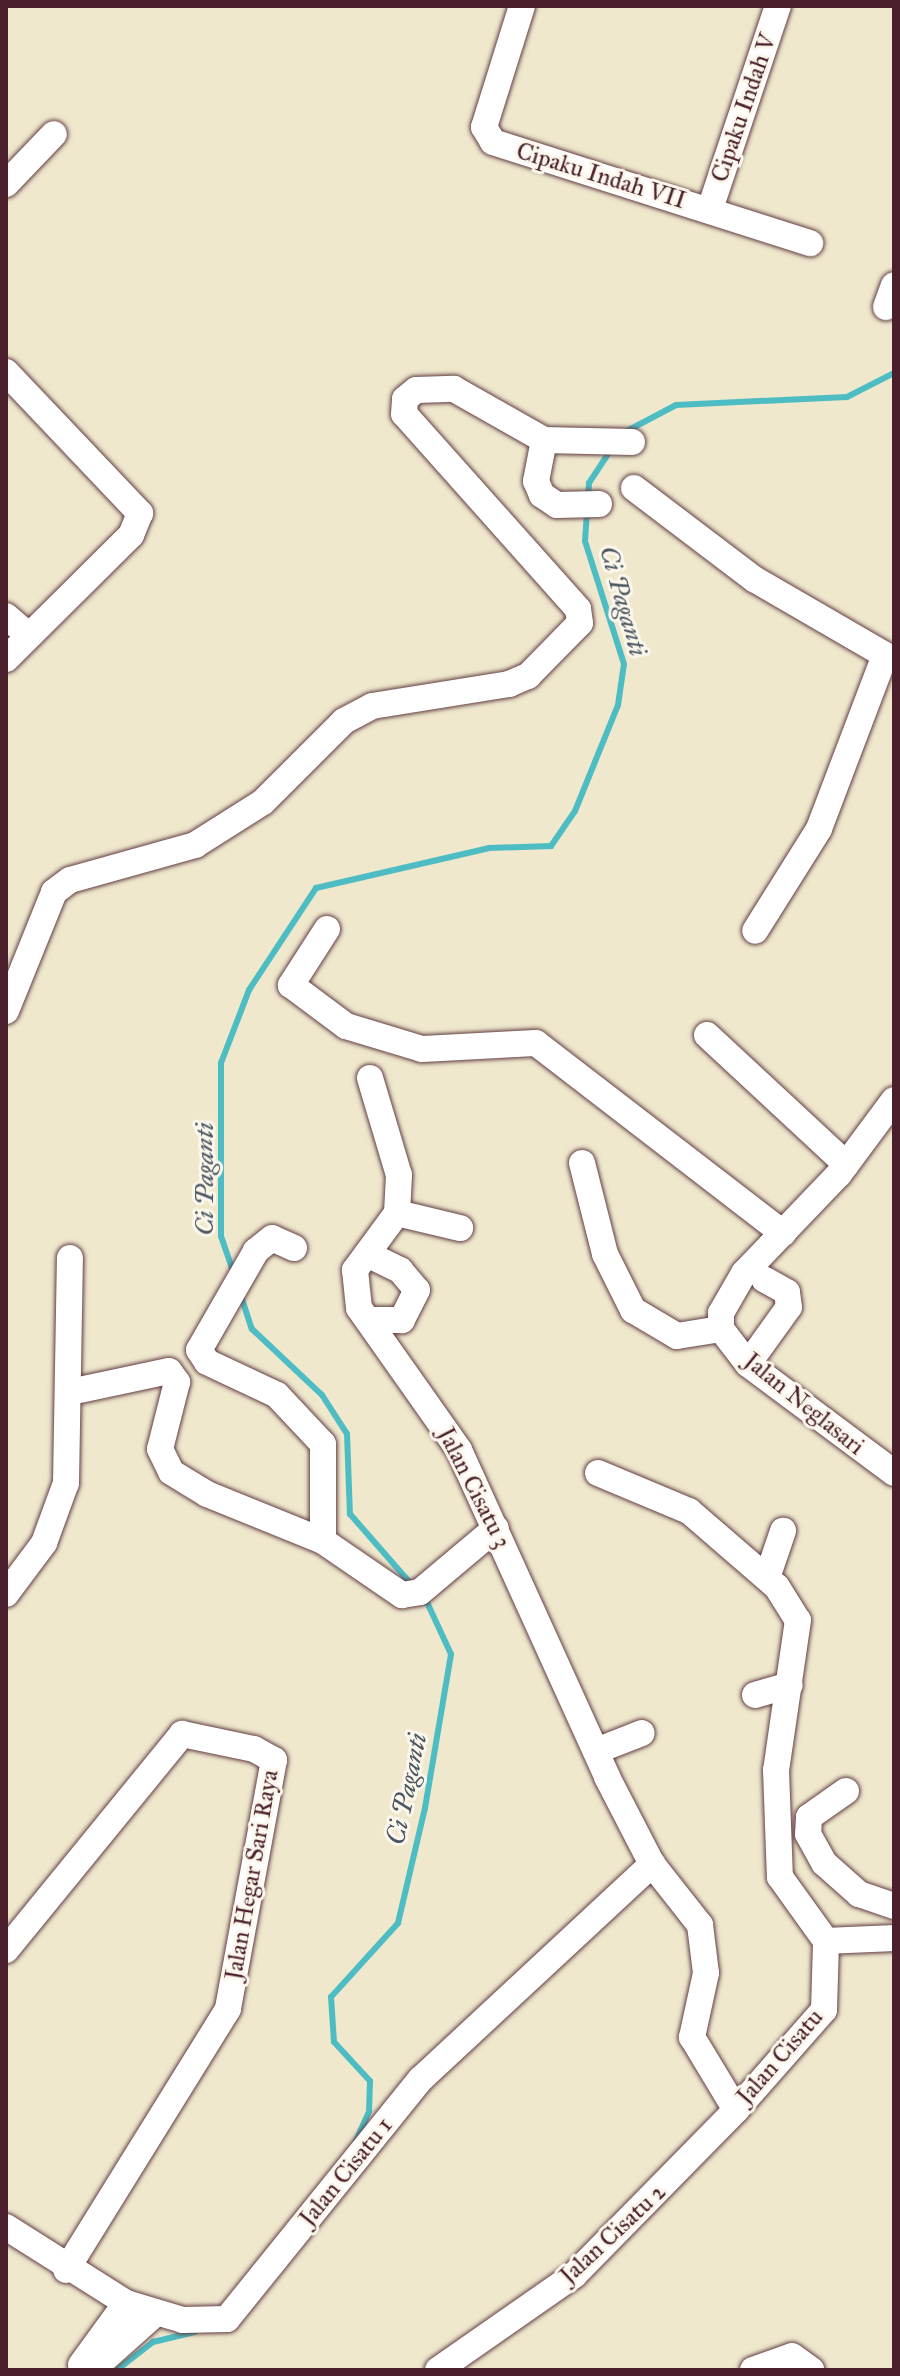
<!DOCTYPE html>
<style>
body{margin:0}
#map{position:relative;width:900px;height:2376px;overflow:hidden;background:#efe8cd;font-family:"IM FELL Great Primer",serif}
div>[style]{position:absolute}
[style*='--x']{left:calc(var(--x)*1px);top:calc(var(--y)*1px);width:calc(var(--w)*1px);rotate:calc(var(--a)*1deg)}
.stream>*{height:6px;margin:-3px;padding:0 3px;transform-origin:3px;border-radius:3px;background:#4ebdc3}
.roads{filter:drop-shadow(0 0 2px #633d43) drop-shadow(0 0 2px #633d43)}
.minor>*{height:26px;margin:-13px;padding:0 13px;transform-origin:13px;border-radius:13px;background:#fff}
span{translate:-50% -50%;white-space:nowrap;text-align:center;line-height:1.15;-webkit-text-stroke:6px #fbf7ec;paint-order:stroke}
.street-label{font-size:24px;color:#4a1f2b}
.water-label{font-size:26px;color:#4b5660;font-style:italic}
.frame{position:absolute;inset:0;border:8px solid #4a1f2b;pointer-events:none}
</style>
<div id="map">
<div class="stream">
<div style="--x:623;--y:433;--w:60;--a:-27.8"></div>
<div style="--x:676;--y:405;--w:171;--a:-2.7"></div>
<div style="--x:847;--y:397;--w:53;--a:-27.1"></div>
<div style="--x:588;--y:498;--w:15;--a:-86"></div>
<div style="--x:589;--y:483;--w:42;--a:-56.7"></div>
<div style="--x:234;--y:1274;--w:40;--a:-108.9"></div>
<div style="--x:221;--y:1236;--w:173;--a:-90"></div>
<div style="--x:221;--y:1063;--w:78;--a:-69"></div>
<div style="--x:249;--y:990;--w:122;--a:-56.7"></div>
<div style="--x:316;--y:888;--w:178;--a:-13"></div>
<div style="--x:489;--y:848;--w:62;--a:-1.8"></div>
<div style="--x:551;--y:846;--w:42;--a:-55.6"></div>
<div style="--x:575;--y:811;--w:114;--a:-67.9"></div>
<div style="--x:618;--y:705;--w:41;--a:-81.7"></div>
<div style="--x:624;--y:664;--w:129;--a:-107.6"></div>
<div style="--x:585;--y:541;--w:32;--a:-86"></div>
<div style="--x:241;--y:1296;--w:35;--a:72"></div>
<div style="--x:252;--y:1329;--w:96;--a:43.3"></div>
<div style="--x:322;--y:1395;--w:46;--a:57.3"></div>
<div style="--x:347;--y:1434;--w:80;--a:87.9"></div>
<div style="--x:350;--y:1514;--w:93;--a:48.9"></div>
<div style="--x:355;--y:2143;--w:35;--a:-66"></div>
<div style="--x:369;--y:2111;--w:30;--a:-88"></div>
<div style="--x:370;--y:2081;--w:53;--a:-132.7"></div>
<div style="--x:334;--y:2042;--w:45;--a:-93.8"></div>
<div style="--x:331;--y:1997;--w:100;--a:-47.8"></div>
<div style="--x:398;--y:1923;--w:118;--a:-76.8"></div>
<div style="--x:425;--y:1808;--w:156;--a:-80.4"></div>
<div style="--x:451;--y:1654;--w:62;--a:-114.9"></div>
<div style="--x:117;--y:2370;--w:46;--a:-37.9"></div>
<div style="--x:153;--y:2342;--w:43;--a:-13.4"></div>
</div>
<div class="roads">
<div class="minor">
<div style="--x:522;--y:6;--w:127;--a:107.4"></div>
<div style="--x:484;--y:127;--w:17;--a:59"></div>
<div style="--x:493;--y:142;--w:333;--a:17.7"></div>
<div style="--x:6;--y:184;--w:69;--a:-46.2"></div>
<div style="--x:710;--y:209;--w:214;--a:-71.5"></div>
<div style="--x:886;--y:307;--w:23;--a:-70"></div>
<div style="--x:6;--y:372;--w:195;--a:46.5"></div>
<div style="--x:140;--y:513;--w:24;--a:112"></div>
<div style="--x:131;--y:535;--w:176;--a:135.2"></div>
<div style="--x:544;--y:440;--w:42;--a:101"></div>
<div style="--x:536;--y:481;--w:15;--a:67"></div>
<div style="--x:542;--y:495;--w:18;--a:34"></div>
<div style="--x:557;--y:505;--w:42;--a:-1.4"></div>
<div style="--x:634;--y:488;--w:151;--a:37.2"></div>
<div style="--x:754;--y:579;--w:151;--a:30.1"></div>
<div style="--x:885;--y:655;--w:186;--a:110.8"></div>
<div style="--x:819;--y:829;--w:120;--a:122.1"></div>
<div style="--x:6;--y:616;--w:30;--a:41"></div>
<div style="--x:327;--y:929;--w:67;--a:122.7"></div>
<div style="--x:291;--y:985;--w:69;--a:36.7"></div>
<div style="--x:346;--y:1026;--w:79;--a:16.8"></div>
<div style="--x:422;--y:1049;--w:114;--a:-3"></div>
<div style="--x:536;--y:1043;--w:312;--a:37.6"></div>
<div style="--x:6;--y:1011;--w:128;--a:-68"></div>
<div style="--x:54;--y:892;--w:20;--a:-37"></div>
<div style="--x:70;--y:880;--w:130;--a:-15.6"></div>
<div style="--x:195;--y:845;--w:80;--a:-32.3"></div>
<div style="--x:263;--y:802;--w:115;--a:-45"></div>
<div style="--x:344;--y:721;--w:32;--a:-28"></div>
<div style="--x:372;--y:706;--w:139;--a:-9.1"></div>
<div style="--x:509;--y:684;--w:21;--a:-23"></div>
<div style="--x:528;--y:676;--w:74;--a:-45.5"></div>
<div style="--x:580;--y:623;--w:14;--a:-98"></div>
<div style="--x:578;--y:609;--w:261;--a:-131.7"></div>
<div style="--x:404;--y:414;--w:15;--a:-86"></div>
<div style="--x:405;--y:399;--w:14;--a:-39"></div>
<div style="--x:416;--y:390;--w:38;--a:-2"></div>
<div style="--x:454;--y:389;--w:103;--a:29.5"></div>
<div style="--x:544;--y:440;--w:88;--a:1.3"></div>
<div style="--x:707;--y:1035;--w:190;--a:42.9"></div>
<div style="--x:370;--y:1078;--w:101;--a:73.4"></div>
<div style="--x:399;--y:1175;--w:38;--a:93"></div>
<div style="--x:397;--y:1213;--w:71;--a:126.4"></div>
<div style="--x:355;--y:1270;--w:38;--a:84"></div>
<div style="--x:359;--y:1308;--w:174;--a:54.8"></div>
<div style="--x:459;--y:1450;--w:359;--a:65.6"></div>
<div style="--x:607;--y:1777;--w:98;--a:62.7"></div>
<div style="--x:652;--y:1864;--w:78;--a:51.8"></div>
<div style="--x:700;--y:1925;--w:48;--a:82.9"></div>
<div style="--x:706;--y:1973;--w:66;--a:102.3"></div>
<div style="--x:692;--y:2037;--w:85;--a:58.9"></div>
<div style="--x:582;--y:1163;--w:94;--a:75.8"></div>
<div style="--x:605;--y:1254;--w:63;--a:63.4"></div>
<div style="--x:633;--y:1310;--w:51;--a:30.6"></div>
<div style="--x:677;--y:1336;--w:45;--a:-9"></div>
<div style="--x:397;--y:1213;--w:65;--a:13.4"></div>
<div style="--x:294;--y:1248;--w:24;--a:-156"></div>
<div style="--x:272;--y:1238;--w:21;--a:141"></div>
<div style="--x:256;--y:1251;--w:114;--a:119.9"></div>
<div style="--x:199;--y:1350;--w:14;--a:56"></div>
<div style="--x:207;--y:1362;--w:77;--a:25.2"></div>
<div style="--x:277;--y:1395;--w:67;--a:46.8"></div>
<div style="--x:323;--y:1444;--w:97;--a:90"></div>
<div style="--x:367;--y:1254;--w:37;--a:26"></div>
<div style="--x:400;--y:1270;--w:26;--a:50"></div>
<div style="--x:417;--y:1290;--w:34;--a:117"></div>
<div style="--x:402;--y:1320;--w:33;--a:180"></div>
<div style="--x:721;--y:1329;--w:16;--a:-90"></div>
<div style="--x:721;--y:1313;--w:46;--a:-60.1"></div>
<div style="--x:744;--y:1273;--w:137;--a:-46.2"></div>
<div style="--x:839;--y:1174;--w:92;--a:-53.4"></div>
<div style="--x:721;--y:1329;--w:44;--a:52.4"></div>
<div style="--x:748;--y:1364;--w:182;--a:36.7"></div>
<div style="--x:748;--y:1364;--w:70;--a:-54.3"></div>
<div style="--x:789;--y:1307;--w:15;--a:-98"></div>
<div style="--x:787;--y:1292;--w:26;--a:-151"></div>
<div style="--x:70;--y:1392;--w:101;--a:-12"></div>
<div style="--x:169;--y:1371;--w:14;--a:54"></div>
<div style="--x:177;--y:1382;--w:69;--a:104.2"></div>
<div style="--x:160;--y:1449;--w:25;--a:64"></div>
<div style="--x:171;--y:1472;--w:42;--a:31.4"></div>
<div style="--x:207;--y:1494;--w:125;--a:22.1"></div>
<div style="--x:323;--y:1541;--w:96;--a:34.4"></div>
<div style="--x:402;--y:1595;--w:18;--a:-9"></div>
<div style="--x:420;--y:1592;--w:99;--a:-40.1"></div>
<div style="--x:598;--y:1473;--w:99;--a:22.7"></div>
<div style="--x:689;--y:1511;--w:116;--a:40.8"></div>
<div style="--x:777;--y:1587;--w:39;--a:58"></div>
<div style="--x:798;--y:1620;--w:152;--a:98.3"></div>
<div style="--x:776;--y:1770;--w:107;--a:87.9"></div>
<div style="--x:780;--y:1877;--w:79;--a:54.3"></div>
<div style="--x:767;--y:1578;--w:50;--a:-71.2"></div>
<div style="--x:6;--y:1594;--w:64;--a:-53.3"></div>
<div style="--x:44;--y:1543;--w:64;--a:-69.9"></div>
<div style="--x:66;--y:1483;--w:225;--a:-89"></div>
<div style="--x:755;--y:1695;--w:36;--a:-16"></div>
<div style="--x:596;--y:1751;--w:49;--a:-21.4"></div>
<div style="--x:846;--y:1791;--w:45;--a:144.9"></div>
<div style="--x:809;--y:1817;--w:17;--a:93"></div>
<div style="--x:808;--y:1834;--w:33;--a:61"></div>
<div style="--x:824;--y:1863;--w:47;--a:41.5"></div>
<div style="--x:859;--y:1894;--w:37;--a:19"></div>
<div style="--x:6;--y:1950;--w:279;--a:-50.8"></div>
<div style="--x:182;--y:1734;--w:74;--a:11.8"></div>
<div style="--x:254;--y:1749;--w:23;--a:29"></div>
<div style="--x:274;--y:1760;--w:253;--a:100.5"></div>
<div style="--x:228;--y:2009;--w:307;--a:121.8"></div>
<div style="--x:6;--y:2227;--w:142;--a:32.3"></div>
<div style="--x:126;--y:2303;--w:59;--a:16.6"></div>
<div style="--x:183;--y:2320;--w:44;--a:-1.3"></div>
<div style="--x:227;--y:2319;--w:309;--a:-51.1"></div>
<div style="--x:421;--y:2079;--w:316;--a:-42.9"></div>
<div style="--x:81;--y:2365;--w:77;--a:-54"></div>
<div style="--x:92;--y:2370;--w:86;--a:-41.7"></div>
<div style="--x:438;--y:2370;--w:166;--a:-34.9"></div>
<div style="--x:574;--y:2275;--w:231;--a:-45.5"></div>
<div style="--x:736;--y:2110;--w:133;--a:-48.7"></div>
<div style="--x:824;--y:2010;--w:69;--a:-88.3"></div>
<div style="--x:826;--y:1941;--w:68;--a:-2.5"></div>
<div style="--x:753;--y:2370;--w:41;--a:-19.7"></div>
<div style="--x:792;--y:2356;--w:24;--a:36"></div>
</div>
</div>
<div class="street-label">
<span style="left:744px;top:108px;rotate:-71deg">Cipaku Indah V</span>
<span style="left:601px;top:176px;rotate:17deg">Cipaku Indah VII</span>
<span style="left:804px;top:1404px;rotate:39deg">Jalan Neglasari</span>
<span style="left:474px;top:1488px;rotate:63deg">Jalan Cisatu 3</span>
<span style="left:252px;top:1875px;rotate:-80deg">Jalan Hegar Sari Raya</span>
<span style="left:780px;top:2057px;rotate:-49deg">Jalan Cisatu</span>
<span style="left:346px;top:2172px;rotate:-51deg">Jalan Cisatu 1</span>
<span style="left:613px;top:2234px;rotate:-43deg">Jalan Cisatu 2</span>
</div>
<div class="water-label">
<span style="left:623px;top:601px;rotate:74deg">Ci Paganti</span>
<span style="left:205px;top:1179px;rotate:-90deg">Ci Paganti</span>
<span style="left:407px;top:1789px;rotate:-78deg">Ci Paganti</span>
</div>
<div class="frame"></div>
</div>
